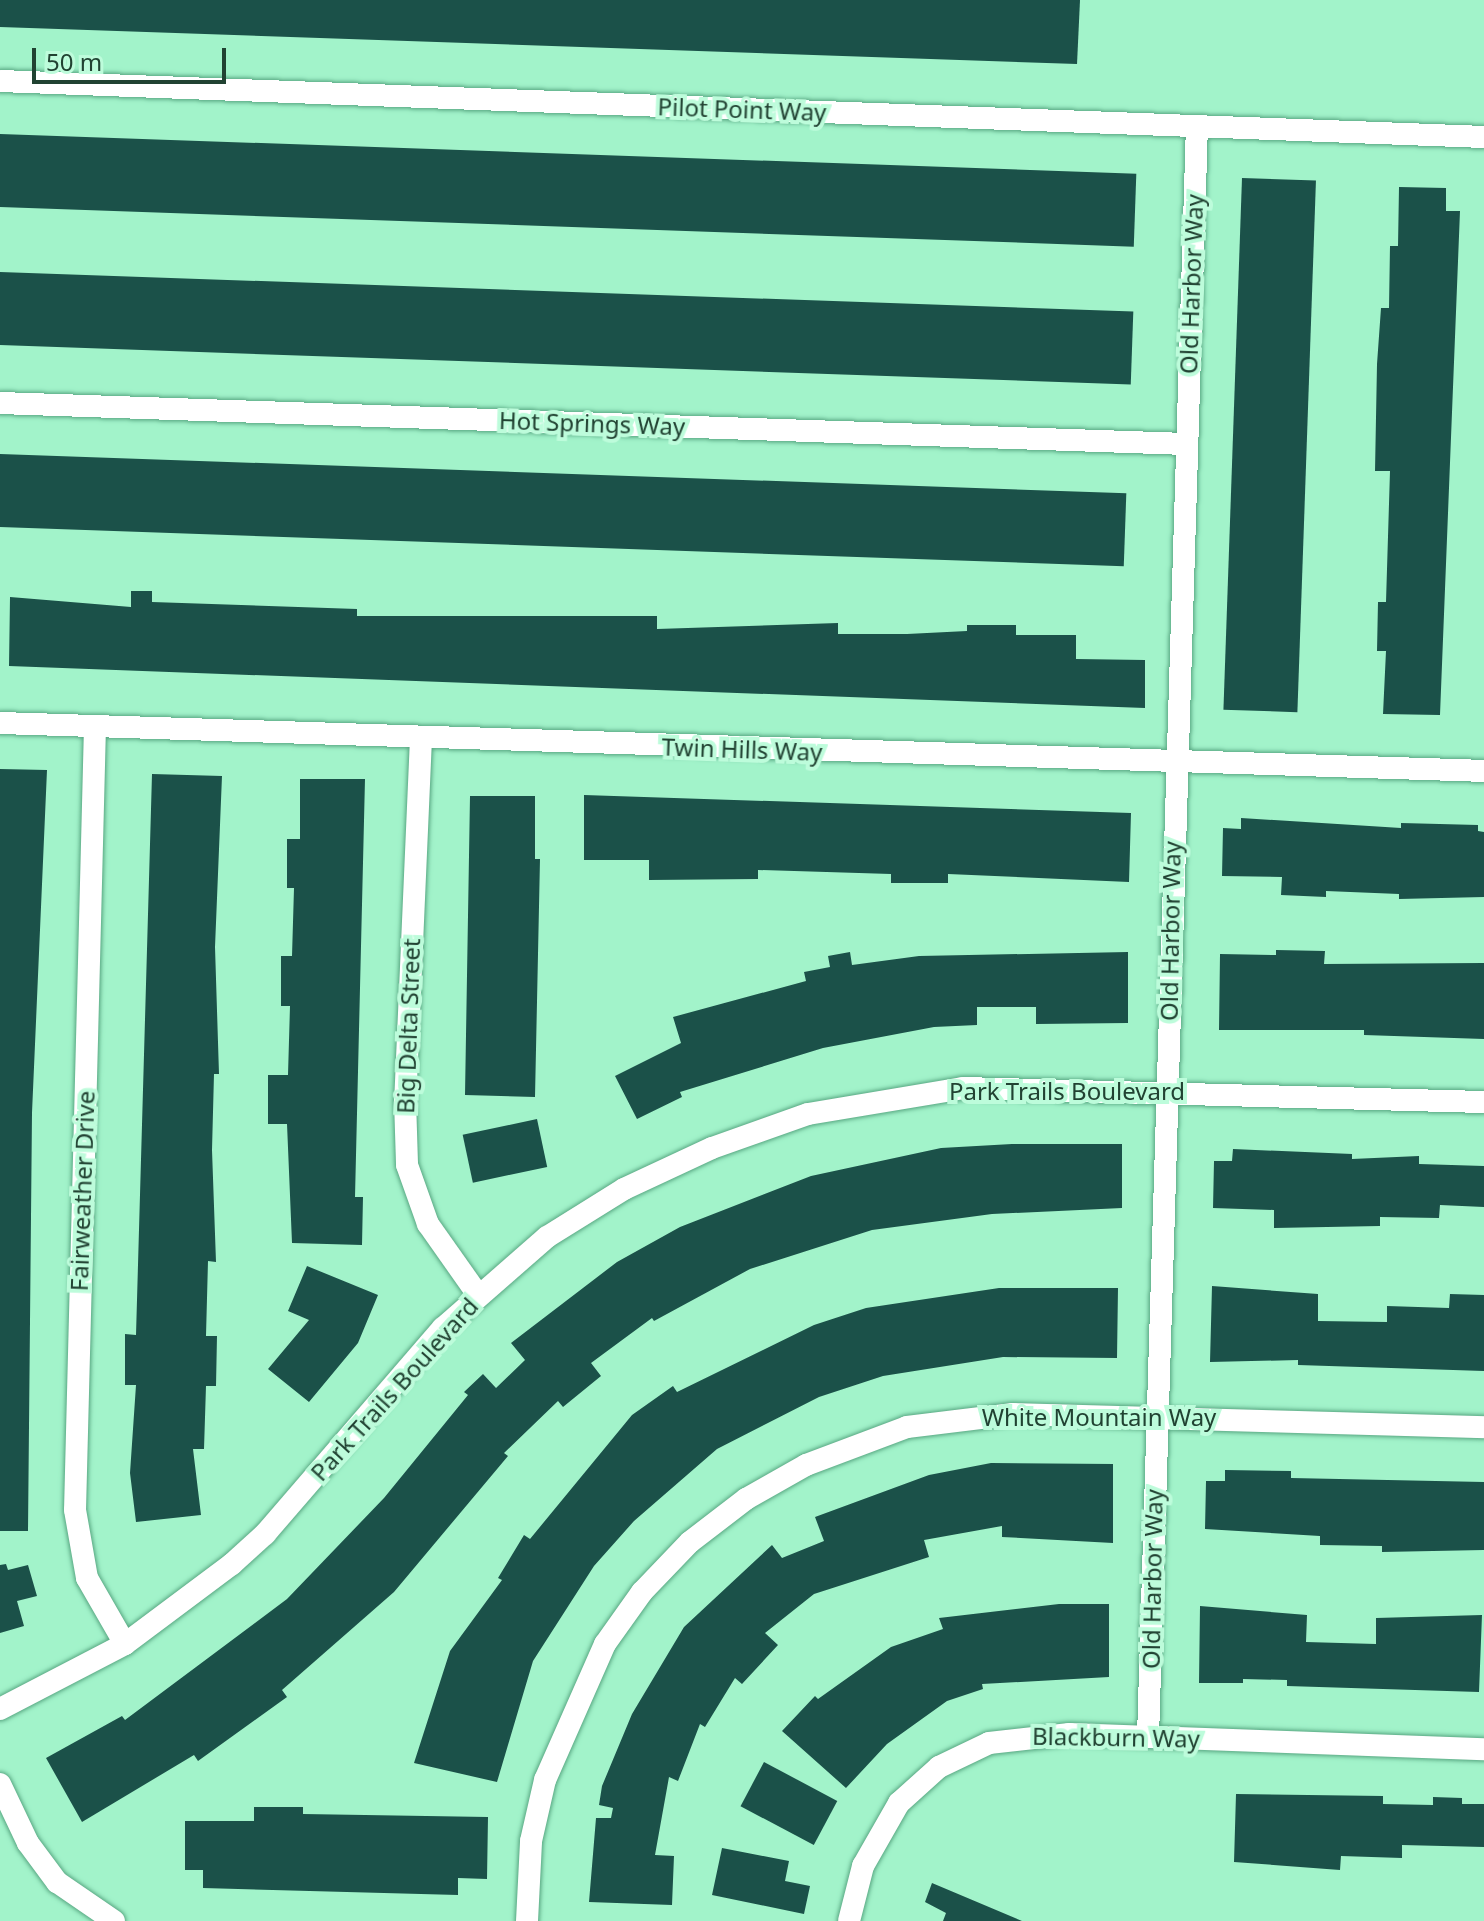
<!DOCTYPE html>
<style>
body{margin:0}
#map{position:relative;width:1484px;height:1921px;overflow:hidden;background:#a2f3ca;font-family:"Noto Sans",sans-serif}
div>[style]{position:absolute}
[style*='--x']{left:calc(var(--x)*1px);top:calc(var(--y)*1px);width:calc(var(--w)*1px);rotate:calc(var(--a)*1deg)}
.building>*{inset:0;background:#1b5149;transform-origin:0 0}
.roads{filter:drop-shadow(0 0 2px #58a782) drop-shadow(0 0 2px #58a782)}
.minor>*{height:22px;margin:-11px;padding:0 11px;transform-origin:11px;border-radius:11px;background:#fff}
span{translate:-50% -50%;white-space:nowrap;text-align:center;line-height:1.15;-webkit-text-stroke:8px #bdfcdb;paint-order:stroke}
.street-label{font-size:24px;color:#214232}
.scale{position:absolute;left:32px;top:48px;width:194px;height:36px;box-sizing:border-box;border:4px solid #214232;border-top:0;padding-left:10px;font-size:24px;line-height:28px;white-space:nowrap;color:#214232;-webkit-text-stroke:6px #bdfcdb;paint-order:stroke}
</style>
<div id="map">
<div class="building">
<div style="clip-path:polygon(0 0,1080px 0,1077px 64px,0 27px)"></div>
<div style="left:0;top:134px;width:1137px;height:73px;rotate:2deg"></div>
<div style="left:1242px;top:178px;width:74px;height:532px;rotate:2deg"></div>
<div style="clip-path:polygon(1399px 187px,1446px 188px,1446px 211px,1460px 211px,1440px 715px,1383px 714px,1386px 651px,1377px 651px,1378px 602px,1386px 602px,1390px 471px,1375px 471px,1377px 364px,1381px 308px,1389px 308px,1390px 246px,1398px 246px)"></div>
<div style="left:0;top:272px;width:1134px;height:73px;rotate:2deg"></div>
<div style="left:0;top:454px;width:1127px;height:73px;rotate:2deg"></div>
<div style="clip-path:polygon(131px 591px,152px 591px,152px 602px,357px 609px,357px 616px,657px 616px,657px 629px,838px 623px,838px 634px,907px 634px,967px 631px,967px 625px,1016px 625px,1016px 635px,1076px 635px,1076px 659px,1145px 660px,1145px 708px,9px 666px,10px 597px,131px 607px)"></div>
<div style="clip-path:polygon(0 769px,47px 770px,32px 1113px,28px 1531px,0 1531px)"></div>
<div style="clip-path:polygon(152px 774px,222px 776px,215px 947px,219px 1074px,214px 1074px,212px 1150px,216px 1262px,208px 1261px,206px 1336px,217px 1336px,216px 1386px,206px 1386px,204px 1449px,193px 1449px,201px 1515px,136px 1522px,130px 1473px,136px 1385px,125px 1385px,125px 1334px,136px 1335px)"></div>
<div style="clip-path:polygon(300px 779px,365px 779px,355px 1197px,363px 1197px,362px 1245px,292px 1243px,287px 1124px,268px 1124px,268px 1075px,288px 1075px,290px 1006px,281px 1006px,281px 956px,292px 956px,294px 888px,287px 888px,287px 839px,300px 839px)"></div>
<div style="clip-path:polygon(584px 795px,1131px 813px,1129px 882px,948px 874px,948px 883px,891px 883px,891px 874px,758px 870px,758px 879px,649px 880px,649px 860px,584px 860px)"></div>
<div style="clip-path:polygon(470px 796px,535px 796px,535px 859px,540px 859px,535px 1097px,465px 1095px)"></div>
<div style="clip-path:polygon(1241px 818px,1401px 828px,1401px 823px,1478px 825px,1478px 831px,1484px 832px,1484px 897px,1399px 899px,1399px 894px,1326px 891px,1326px 897px,1281px 895px,1282px 877px,1222px 876px,1223px 828px,1241px 829px)"></div>
<div style="clip-path:polygon(1276px 950px,1325px 951px,1324px 964px,1484px 963px,1484px 1039px,1364px 1035px,1364px 1030px,1219px 1030px,1220px 954px,1276px 955px)"></div>
<div style="clip-path:polygon(850px 952px,852px 965px,919px 956px,1128px 952px,1128px 1023px,1036px 1024px,1036px 1007px,977px 1007px,977px 1025px,934px 1027px,823px 1048px,680px 1092px,682px 1097px,637px 1119px,615px 1076px,681px 1043px,673px 1017px,806px 981px,804px 972px,830px 967px,828px 956px)"></div>
<div style="left:537px;top:1119px;width:49px;height:76px;rotate:78deg"></div>
<div style="clip-path:polygon(1012px 1144px,1122px 1144px,1122px 1208px,992px 1214px,872px 1230px,750px 1269px,654px 1321px,652px 1318px,591px 1363px,601px 1376px,563px 1407px,558px 1401px,504px 1453px,508px 1456px,394px 1592px,282px 1690px,287px 1697px,198px 1761px,194px 1755px,82px 1822px,46px 1758px,122px 1716px,125px 1720px,287px 1599px,384px 1498px,468px 1395px,464px 1392px,483px 1374px,496px 1388px,525px 1360px,511px 1343px,617px 1262px,680px 1227px,811px 1176px,941px 1148px)"></div>
<div style="clip-path:polygon(1233px 1149px,1352px 1154px,1352px 1159px,1419px 1156px,1419px 1164px,1484px 1166px,1484px 1207px,1440px 1205px,1439px 1218px,1380px 1217px,1380px 1226px,1274px 1228px,1274px 1210px,1213px 1208px,1214px 1161px,1232px 1161px)"></div>
<div style="clip-path:polygon(307px 1266px,378px 1295px,358px 1343px,309px 1402px,268px 1369px,309px 1320px,288px 1311px)"></div>
<div style="clip-path:polygon(1212px 1286px,1318px 1294px,1318px 1321px,1387px 1322px,1387px 1306px,1449px 1308px,1450px 1294px,1484px 1295px,1484px 1371px,1298px 1365px,1298px 1360px,1210px 1362px)"></div>
<div style="clip-path:polygon(999px 1288px,1118px 1288px,1117px 1358px,1003px 1357px,883px 1376px,819px 1397px,717px 1449px,634px 1521px,594px 1566px,533px 1661px,497px 1782px,414px 1763px,450px 1651px,502px 1580px,498px 1578px,524px 1535px,530px 1539px,632px 1415px,673px 1386px,677px 1392px,814px 1325px,866px 1308px)"></div>
<div style="clip-path:polygon(991px 1463px,1113px 1464px,1113px 1543px,1002px 1537px,1002px 1526px,924px 1540px,929px 1557px,814px 1594px,765px 1633px,778px 1645px,742px 1684px,735px 1678px,705px 1727px,700px 1724px,678px 1781px,669px 1777px,655px 1855px,674px 1856px,672px 1905px,589px 1902px,596px 1818px,611px 1818px,613px 1808px,599px 1805px,602px 1786px,632px 1714px,684px 1627px,772px 1545px,782px 1558px,824px 1541px,815px 1517px,929px 1475px)"></div>
<div style="clip-path:polygon(1225px 1470px,1291px 1471px,1291px 1478px,1484px 1482px,1484px 1550px,1382px 1552px,1382px 1546px,1320px 1545px,1320px 1536px,1205px 1529px,1206px 1481px,1225px 1481px)"></div>
<div style="clip-path:polygon(6px 1564px,8px 1570px,28px 1565px,37px 1596px,17px 1601px,24px 1626px,0 1633px,0 1565px)"></div>
<div style="clip-path:polygon(1059px 1604px,1109px 1604px,1109px 1677px,982px 1684px,983px 1689px,947px 1701px,887px 1744px,846px 1788px,782px 1731px,815px 1696px,818px 1699px,891px 1647px,943px 1629px,939px 1618px)"></div>
<div style="clip-path:polygon(1200px 1606px,1307px 1615px,1306px 1642px,1376px 1644px,1376px 1618px,1482px 1615px,1479px 1692px,1287px 1686px,1287px 1680px,1243px 1679px,1243px 1683px,1199px 1683px)"></div>
<div style="left:764px;top:1762px;width:83px;height:50px;rotate:28deg"></div>
<div style="clip-path:polygon(1236px 1794px,1383px 1796px,1383px 1804px,1433px 1805px,1433px 1797px,1462px 1798px,1462px 1804px,1484px 1804px,1484px 1847px,1402px 1845px,1402px 1858px,1341px 1856px,1340px 1870px,1234px 1862px)"></div>
<div style="clip-path:polygon(254px 1807px,303px 1807px,303px 1814px,488px 1817px,487px 1879px,458px 1878px,458px 1895px,203px 1888px,203px 1870px,185px 1870px,185px 1821px,254px 1821px)"></div>
<div style="clip-path:polygon(722px 1848px,789px 1861px,785px 1881px,810px 1886px,804px 1914px,712px 1895px)"></div>
<div style="clip-path:polygon(932px 1883px,1022px 1921px,943px 1921px,946px 1913px,925px 1902px)"></div>
</div>
<div class="roads">
<div class="minor">
<div style="--x:0;--y:81;--w:1485;--a:2.16"></div>
<div style="--x:0;--y:403;--w:1186;--a:1.98"></div>
<div style="--x:0;--y:723;--w:1485;--a:1.85"></div>
<div style="--x:95;--y:726;--w:784;--a:91.46"></div>
<div style="--x:75;--y:1510;--w:69;--a:80"></div>
<div style="--x:87;--y:1578;--w:76;--a:60.1"></div>
<div style="--x:421;--y:738;--w:362;--a:92.5"></div>
<div style="--x:405;--y:1100;--w:65;--a:88.2"></div>
<div style="--x:407;--y:1165;--w:63;--a:70.4"></div>
<div style="--x:428;--y:1224;--w:87;--a:54.8"></div>
<div style="--x:0;--y:1709;--w:141;--a:-27.5"></div>
<div style="--x:125;--y:1644;--w:134;--a:-36.8"></div>
<div style="--x:232;--y:1564;--w:45;--a:-42.3"></div>
<div style="--x:265;--y:1534;--w:272;--a:-49.2"></div>
<div style="--x:443;--y:1328;--w:138;--a:-41.2"></div>
<div style="--x:547;--y:1237;--w:91;--a:-31.9"></div>
<div style="--x:624;--y:1189;--w:97;--a:-25"></div>
<div style="--x:712;--y:1148;--w:102;--a:-19.5"></div>
<div style="--x:808;--y:1114;--w:157;--a:-9.5"></div>
<div style="--x:963;--y:1088;--w:521;--a:1.54"></div>
<div style="--x:1148;--y:1737;--w:1612;--a:-88.26"></div>
<div style="--x:0;--y:1784;--w:65;--a:64.6"></div>
<div style="--x:28;--y:1843;--w:49;--a:53.4"></div>
<div style="--x:57;--y:1882;--w:69;--a:34.4"></div>
<div style="--x:527;--y:1921;--w:80;--a:-87.1"></div>
<div style="--x:531;--y:1841;--w:63;--a:-77.1"></div>
<div style="--x:545;--y:1780;--w:149;--a:-66.2"></div>
<div style="--x:605;--y:1644;--w:64;--a:-54.6"></div>
<div style="--x:642;--y:1592;--w:69;--a:-46.2"></div>
<div style="--x:690;--y:1542;--w:71;--a:-37.5"></div>
<div style="--x:746;--y:1499;--w:69;--a:-29.5"></div>
<div style="--x:806;--y:1465;--w:108;--a:-20.6"></div>
<div style="--x:907;--y:1427;--w:107;--a:-7"></div>
<div style="--x:1013;--y:1414;--w:471;--a:1.6"></div>
<div style="--x:849;--y:1921;--w:57;--a:-75.7"></div>
<div style="--x:863;--y:1866;--w:73;--a:-60.3"></div>
<div style="--x:899;--y:1803;--w:54;--a:-42"></div>
<div style="--x:939;--y:1767;--w:55;--a:-25.6"></div>
<div style="--x:989;--y:1743;--w:81;--a:-6.4"></div>
<div style="--x:1069;--y:1734;--w:415;--a:2.1"></div>
</div>
</div>
<div class="street-label">
<span style="left:742px;top:109px;rotate:2deg">Pilot Point Way</span>
<span style="left:1191px;top:284px;rotate:-88deg">Old Harbor Way</span>
<span style="left:592px;top:423px;rotate:2deg">Hot Springs Way</span>
<span style="left:742px;top:749px;rotate:2deg">Twin Hills Way</span>
<span style="left:1170px;top:931px;rotate:-89deg">Old Harbor Way</span>
<span style="left:408px;top:1026px;rotate:-88deg">Big Delta Street</span>
<span style="left:1067px;top:1091px">Park Trails Boulevard</span>
<span style="left:82px;top:1191px;rotate:-88deg">Fairweather Drive</span>
<span style="left:394px;top:1389px;rotate:-48deg">Park Trails Boulevard</span>
<span style="left:1099px;top:1417px">White Mountain Way</span>
<span style="left:1152px;top:1579px;rotate:-89deg">Old Harbor Way</span>
<span style="left:1116px;top:1737px;rotate:1deg">Blackburn Way</span>
</div>
<div class="scale">50 m</div>
</div>
